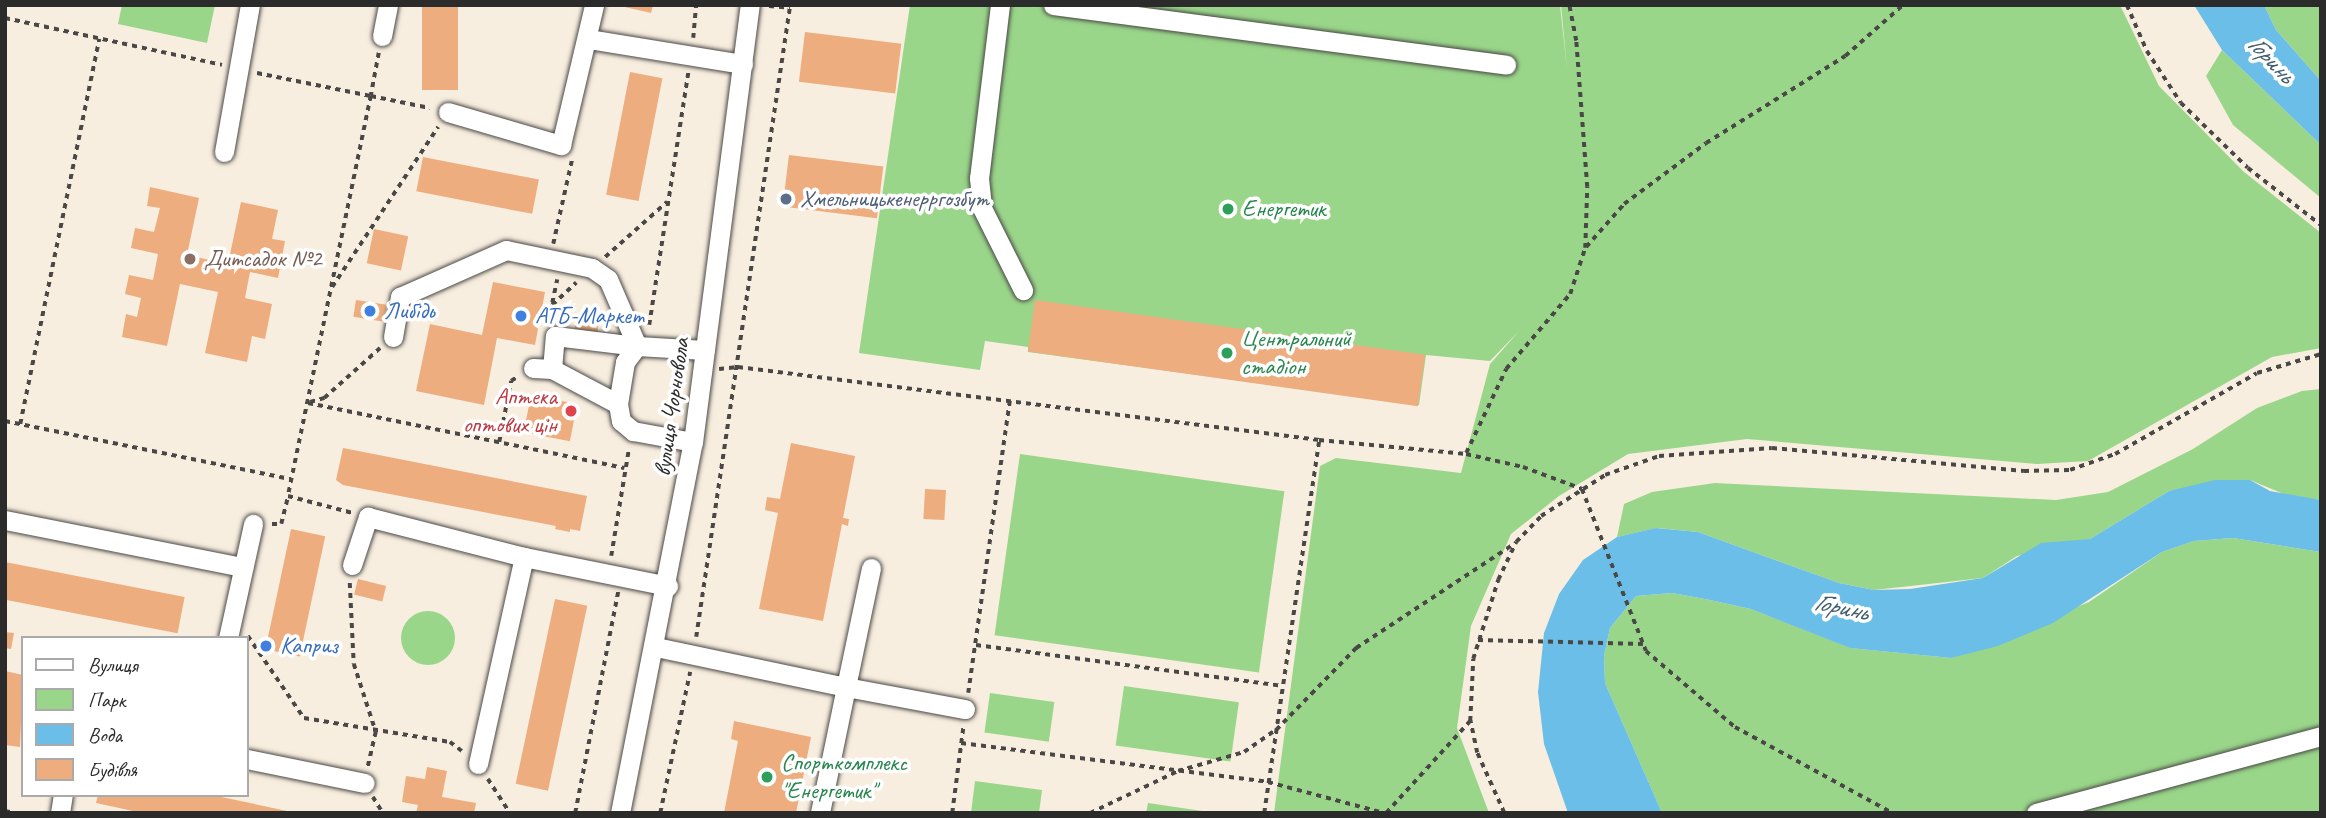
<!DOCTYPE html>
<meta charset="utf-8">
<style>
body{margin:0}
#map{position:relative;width:2326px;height:818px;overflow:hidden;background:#f8eedf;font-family:Caveat,sans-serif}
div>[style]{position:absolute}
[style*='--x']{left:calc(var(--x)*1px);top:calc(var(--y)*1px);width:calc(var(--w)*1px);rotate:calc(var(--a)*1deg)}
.green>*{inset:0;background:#9ad68a;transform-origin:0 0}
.round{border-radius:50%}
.water>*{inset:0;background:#6bbee7}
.building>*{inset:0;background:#edad7e;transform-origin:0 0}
.path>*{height:3.5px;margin-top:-1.75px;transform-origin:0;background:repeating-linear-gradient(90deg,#4a4846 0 5px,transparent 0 10px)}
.roads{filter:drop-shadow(0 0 2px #4a4846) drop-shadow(0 0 2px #4a4846)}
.minor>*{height:19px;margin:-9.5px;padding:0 9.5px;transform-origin:9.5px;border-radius:9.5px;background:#fff}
.dots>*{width:19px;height:19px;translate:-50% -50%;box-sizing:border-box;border:4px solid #fff;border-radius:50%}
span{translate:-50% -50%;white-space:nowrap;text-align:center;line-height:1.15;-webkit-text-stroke:7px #fff;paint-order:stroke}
.service-label{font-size:24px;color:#4e5e75}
.left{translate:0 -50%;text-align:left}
.leisure-label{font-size:24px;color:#27864d}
.education-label{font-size:24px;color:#785e54}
.shop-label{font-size:24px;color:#366cbe}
.health-label{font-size:24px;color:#be3a42}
.right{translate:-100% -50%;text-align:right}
.street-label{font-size:24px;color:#2b2b2b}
.water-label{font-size:26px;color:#415e6d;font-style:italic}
.frame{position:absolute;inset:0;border:7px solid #2b2b2b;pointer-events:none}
.legend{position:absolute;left:21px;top:636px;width:228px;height:161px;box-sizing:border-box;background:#fff;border:2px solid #aaa;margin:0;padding:9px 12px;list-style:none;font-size:21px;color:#2b2b2b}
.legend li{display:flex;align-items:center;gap:14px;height:35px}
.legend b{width:35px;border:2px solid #aaa}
</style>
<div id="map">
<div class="green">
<div style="clip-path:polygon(122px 5px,215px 5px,207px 43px,118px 24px)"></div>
<div style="clip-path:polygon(910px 5px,1560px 5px,1567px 69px,1561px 5px,2120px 5px,2159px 86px,2244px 172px,2321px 233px,2321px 348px,2272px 357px,2088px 461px,2037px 464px,1747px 439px,1628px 454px,1559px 496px,1511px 534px,1471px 626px,1457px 728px,1489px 813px,1274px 813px,1320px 466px,1336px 458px,1461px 473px,1490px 364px,1519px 331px,1490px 361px,1426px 355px,1419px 405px,1028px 352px,1028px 347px,985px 341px,980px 370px,859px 353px)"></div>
<div style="clip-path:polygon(2264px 5px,2321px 5px,2321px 81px,2276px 30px)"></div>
<div style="clip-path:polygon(2222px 50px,2321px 145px,2321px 198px,2233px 125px,2206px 76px)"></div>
<div style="clip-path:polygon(2321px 389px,2321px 500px,2291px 497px,2250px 480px,2169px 491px,2090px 539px,2017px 556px,1983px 578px,1874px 590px,1839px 583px,1698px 532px,1657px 528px,1617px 537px,1624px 504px,1652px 492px,1715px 483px,2056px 500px,2108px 492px,2193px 449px,2257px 408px,2302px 391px)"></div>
<div style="left:1020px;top:454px;width:267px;height:183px;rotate:8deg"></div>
<div style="clip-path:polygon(2233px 538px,2321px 552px,2321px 813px,1662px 813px,1605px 683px,1604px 656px,1610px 628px,1636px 596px,1672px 593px,1705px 599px,1751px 609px,1851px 648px,1951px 658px,2089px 602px,2162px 552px,2194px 541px)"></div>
<div class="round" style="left:401px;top:611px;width:54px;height:54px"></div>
<div style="left:1124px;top:686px;width:116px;height:60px;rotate:8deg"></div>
<div style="left:990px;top:693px;width:65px;height:40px;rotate:8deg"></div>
<div style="clip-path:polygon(975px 781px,1042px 790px,1039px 813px,971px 813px)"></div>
<div style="clip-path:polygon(1148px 803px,1216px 813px,1146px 813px)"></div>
</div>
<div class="water">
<div style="clip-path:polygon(2194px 5px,2264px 5px,2276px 30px,2321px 81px,2321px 145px,2222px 50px)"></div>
<div style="clip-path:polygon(2215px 480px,2250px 480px,2270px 491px,2321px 500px,2321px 552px,2233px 538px,2194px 541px,2162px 552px,2053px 623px,1998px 646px,1951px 658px,1850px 648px,1751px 609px,1705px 599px,1672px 593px,1636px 596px,1610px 628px,1604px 656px,1605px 683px,1662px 813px,1568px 813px,1544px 744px,1538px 692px,1544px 633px,1559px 594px,1583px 560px,1617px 537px,1656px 528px,1698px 532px,1839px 583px,1874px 590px,1910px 589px,1983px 578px,2041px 543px,2090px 539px,2169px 491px)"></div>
</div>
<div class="building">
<div style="left:422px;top:5px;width:36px;height:85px"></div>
<div style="clip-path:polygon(616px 5px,653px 5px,651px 13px)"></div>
<div style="left:805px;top:32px;width:97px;height:50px;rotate:7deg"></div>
<div style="left:630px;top:72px;width:33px;height:125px;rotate:11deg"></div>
<div style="left:789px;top:155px;width:95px;height:52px;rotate:7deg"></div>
<div style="left:423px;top:157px;width:118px;height:35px;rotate:11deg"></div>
<div style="clip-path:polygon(150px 187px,199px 198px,187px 255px,228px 264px,241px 202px,278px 210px,272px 239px,285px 241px,278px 278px,250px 272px,245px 298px,272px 304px,265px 339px,252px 336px,247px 362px,205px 353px,218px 292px,180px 284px,167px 346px,122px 337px,126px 314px,137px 317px,141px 298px,125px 294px,129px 275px,153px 280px,158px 254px,131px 248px,135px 228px,154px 232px,160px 208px,147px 206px)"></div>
<div style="left:374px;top:229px;width:35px;height:35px;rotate:12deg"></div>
<div style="clip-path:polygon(493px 282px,545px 292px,535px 345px,497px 338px,484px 405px,416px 391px,430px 324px,482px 335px)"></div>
<div style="left:356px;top:300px;width:31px;height:17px;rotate:9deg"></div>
<div style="left:1035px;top:300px;width:394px;height:52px;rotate:8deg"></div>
<div style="left:575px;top:325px;width:23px;height:11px;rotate:2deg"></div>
<div style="left:531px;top:395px;width:47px;height:38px;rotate:11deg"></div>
<div style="clip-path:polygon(791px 443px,855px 456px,843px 518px,849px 519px,848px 526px,842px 524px,823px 621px,759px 609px,778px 513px,765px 510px,767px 497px,780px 499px)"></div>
<div style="clip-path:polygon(343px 448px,587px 496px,580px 531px,570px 529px,570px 532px,555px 529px,556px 526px,343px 485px,336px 480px)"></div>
<div style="left:925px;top:489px;width:21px;height:30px;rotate:3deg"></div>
<div style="left:291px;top:529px;width:35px;height:123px;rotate:12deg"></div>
<div style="left:5px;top:562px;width:183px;height:37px;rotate:11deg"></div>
<div style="left:358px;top:579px;width:29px;height:16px;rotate:14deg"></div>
<div style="left:555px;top:599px;width:33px;height:189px;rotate:12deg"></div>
<div style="clip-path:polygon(5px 632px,14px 633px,11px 649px,5px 648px)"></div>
<div style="clip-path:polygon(5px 671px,23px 675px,20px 747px,5px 745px)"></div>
<div style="clip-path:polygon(734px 721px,811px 737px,796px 813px,724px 813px,738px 741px,731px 739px)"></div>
<div style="clip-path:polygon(427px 767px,447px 771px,442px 797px,476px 803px,474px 813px,416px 813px,418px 805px,402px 802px,406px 776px,425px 779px)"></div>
<div style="clip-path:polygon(98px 795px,212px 795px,292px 812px,142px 813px,96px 803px)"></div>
</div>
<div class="path">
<div style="--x:2127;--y:5;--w:50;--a:66.5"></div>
<div style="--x:2147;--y:51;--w:62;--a:56.8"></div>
<div style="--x:2181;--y:103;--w:93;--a:44.1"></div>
<div style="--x:2248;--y:168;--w:93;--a:38"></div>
<div style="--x:769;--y:6;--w:21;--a:5"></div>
<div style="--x:5;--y:18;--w:222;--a:12.2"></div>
<div style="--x:693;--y:38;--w:33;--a:-85"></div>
<div style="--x:379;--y:53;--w:44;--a:100.5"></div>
<div style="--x:371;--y:96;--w:60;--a:11.5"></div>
<div style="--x:257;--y:73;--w:116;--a:11.4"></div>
<div style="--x:371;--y:96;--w:409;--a:101.7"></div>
<div style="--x:553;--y:244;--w:87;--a:-77.4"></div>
<div style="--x:1586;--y:247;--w:57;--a:-48.5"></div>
<div style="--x:1624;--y:204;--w:102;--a:-36.6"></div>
<div style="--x:1706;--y:143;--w:164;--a:-32"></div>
<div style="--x:1845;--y:56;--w:77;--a:-41.3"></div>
<div style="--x:605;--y:257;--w:83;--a:-41.6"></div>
<div style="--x:332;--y:287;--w:192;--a:-56.5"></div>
<div style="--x:552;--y:303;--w:24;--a:-78"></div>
<div style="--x:550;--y:318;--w:13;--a:-81"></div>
<div style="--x:552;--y:305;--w:33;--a:-43"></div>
<div style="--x:649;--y:325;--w:255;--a:-81.2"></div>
<div style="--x:719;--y:369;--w:19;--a:-6"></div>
<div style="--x:738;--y:367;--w:586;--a:7.16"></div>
<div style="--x:1319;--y:440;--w:148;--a:5.4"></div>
<div style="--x:1466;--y:454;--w:58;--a:12.8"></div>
<div style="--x:1523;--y:467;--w:63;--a:20.4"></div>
<div style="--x:1582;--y:489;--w:174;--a:68.4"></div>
<div style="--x:1646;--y:651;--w:117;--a:40.5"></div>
<div style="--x:1735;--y:727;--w:180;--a:28.6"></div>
<div style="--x:310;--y:402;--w:15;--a:-16"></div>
<div style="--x:324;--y:398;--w:75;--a:-41.8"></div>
<div style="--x:308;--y:403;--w:323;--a:11.6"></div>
<div style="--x:5;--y:421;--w:292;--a:11.5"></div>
<div style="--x:20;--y:424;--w:393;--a:-78.4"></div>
<div style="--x:499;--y:442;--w:62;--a:-78.9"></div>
<div style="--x:511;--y:381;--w:7;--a:-34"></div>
<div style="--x:1466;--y:453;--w:93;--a:-64.5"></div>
<div style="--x:1506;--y:369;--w:99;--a:-49.5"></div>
<div style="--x:1570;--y:294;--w:48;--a:-71.9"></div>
<div style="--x:1585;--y:248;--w:61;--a:-88.1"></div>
<div style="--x:1587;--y:187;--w:146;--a:-94.3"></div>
<div style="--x:1576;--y:41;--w:37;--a:-101"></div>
<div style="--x:272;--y:524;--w:9;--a:0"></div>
<div style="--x:281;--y:524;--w:29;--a:-76"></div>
<div style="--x:288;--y:496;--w:67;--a:14.7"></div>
<div style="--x:611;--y:556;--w:110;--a:-80.6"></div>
<div style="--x:350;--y:583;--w:81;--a:87.2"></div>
<div style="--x:354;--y:664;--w:71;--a:72.1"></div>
<div style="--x:376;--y:732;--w:36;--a:103"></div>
<div style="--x:248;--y:636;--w:99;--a:55.7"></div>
<div style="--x:304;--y:718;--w:148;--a:9.3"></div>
<div style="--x:450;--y:742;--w:15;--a:37"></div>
<div style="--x:696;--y:637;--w:639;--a:-81.54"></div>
<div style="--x:1478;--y:640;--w:165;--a:1.4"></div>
<div style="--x:976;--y:645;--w:309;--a:7.6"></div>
<div style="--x:968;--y:693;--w:297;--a:-81.9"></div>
<div style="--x:961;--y:743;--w:309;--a:7.2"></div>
<div style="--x:1268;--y:782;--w:120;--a:15"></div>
<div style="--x:488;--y:779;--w:40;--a:57.1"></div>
<div style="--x:373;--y:797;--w:19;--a:58"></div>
<div style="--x:5;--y:811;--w:10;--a:11"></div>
<div style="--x:575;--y:813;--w:225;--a:-79"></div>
<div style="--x:660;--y:813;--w:144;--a:-78"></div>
<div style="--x:952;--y:813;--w:86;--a:-82.6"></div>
<div style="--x:1090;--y:813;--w:98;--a:-25.5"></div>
<div style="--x:1178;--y:771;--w:69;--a:-16.1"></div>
<div style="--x:1244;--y:752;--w:39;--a:-35"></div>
<div style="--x:1276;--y:730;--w:115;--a:-45.7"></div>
<div style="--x:1356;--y:648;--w:191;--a:-33.4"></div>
<div style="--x:1264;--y:813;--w:377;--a:-81.6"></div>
<div style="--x:1386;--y:813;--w:125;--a:-47.6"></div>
<div style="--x:1504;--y:813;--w:66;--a:-114.2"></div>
<div style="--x:1477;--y:753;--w:33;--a:-102"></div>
<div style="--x:1470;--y:721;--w:62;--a:-87.2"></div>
<div style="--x:1473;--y:659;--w:83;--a:-72.4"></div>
<div style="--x:1498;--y:580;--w:42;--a:-64.7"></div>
<div style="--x:1516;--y:542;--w:36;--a:-46"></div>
<div style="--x:1541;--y:516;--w:76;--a:-32.6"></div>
<div style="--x:1605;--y:475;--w:57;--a:-19.4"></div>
<div style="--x:1659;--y:456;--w:113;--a:-4"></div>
<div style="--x:1772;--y:448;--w:253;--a:5.2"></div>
<div style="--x:2024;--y:471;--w:46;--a:-1.2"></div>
<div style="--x:2070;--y:470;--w:48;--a:-19.6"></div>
<div style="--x:2115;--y:454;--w:163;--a:-29.7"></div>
<div style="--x:2257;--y:373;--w:67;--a:-16.5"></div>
</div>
<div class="roads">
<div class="minor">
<div style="--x:1000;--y:5;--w:174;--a:96.9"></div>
<div style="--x:979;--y:178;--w:30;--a:84"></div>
<div style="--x:982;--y:208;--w:92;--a:63.4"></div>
<div style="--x:1053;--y:5;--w:457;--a:7.5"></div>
<div style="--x:382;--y:36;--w:32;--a:-79"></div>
<div style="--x:588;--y:39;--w:157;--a:9.2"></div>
<div style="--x:448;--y:112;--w:118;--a:16.3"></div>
<div style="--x:561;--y:145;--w:144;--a:-76.7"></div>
<div style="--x:224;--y:152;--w:149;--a:-80"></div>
<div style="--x:393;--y:337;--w:41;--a:-80.1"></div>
<div style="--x:400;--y:297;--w:116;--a:-23.9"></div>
<div style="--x:506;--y:250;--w:88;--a:11.8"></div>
<div style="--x:592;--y:268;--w:19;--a:35"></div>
<div style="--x:608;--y:279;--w:73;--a:66.6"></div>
<div style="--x:637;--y:346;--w:68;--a:3.4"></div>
<div style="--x:533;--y:368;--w:19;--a:3"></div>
<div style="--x:618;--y:404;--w:75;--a:-152.1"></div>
<div style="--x:552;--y:369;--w:33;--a:-85"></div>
<div style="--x:555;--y:336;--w:83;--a:7"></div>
<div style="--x:637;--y:346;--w:20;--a:127"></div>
<div style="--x:625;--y:362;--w:43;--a:99.5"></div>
<div style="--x:618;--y:404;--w:17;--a:80"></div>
<div style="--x:621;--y:421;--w:16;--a:40"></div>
<div style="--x:633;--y:431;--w:61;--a:10.4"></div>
<div style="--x:5;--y:520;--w:243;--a:11.2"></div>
<div style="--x:352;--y:565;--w:51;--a:-71.6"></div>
<div style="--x:368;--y:517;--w:161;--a:14.4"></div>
<div style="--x:524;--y:557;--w:147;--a:11.4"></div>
<div style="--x:871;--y:568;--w:122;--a:101.9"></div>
<div style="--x:846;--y:687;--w:121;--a:10.5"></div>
<div style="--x:228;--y:638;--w:117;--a:-77.6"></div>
<div style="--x:656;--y:647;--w:194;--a:11.9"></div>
<div style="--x:846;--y:687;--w:129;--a:101.7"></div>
<div style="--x:247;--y:759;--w:120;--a:11.5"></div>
<div style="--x:478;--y:764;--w:212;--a:-77.5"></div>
<div style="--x:60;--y:813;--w:18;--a:-81"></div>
<div style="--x:620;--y:813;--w:378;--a:-78.9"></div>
<div style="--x:693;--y:442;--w:441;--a:-82.6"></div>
<div style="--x:2036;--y:813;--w:295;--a:-15.1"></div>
</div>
</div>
<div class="dots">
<div style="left:786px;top:199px;background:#5c6f8a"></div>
<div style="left:1228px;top:209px;background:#2e9e5b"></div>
<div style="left:190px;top:259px;background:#8d6e63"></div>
<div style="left:370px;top:311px;background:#3f7fe0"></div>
<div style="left:521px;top:316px;background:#3f7fe0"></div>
<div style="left:1227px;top:353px;background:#2e9e5b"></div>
<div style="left:571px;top:411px;background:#e0444e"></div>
<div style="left:266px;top:646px;background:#3f7fe0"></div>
<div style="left:767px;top:777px;background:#2e9e5b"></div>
</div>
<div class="service-label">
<span class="left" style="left:800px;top:199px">Хмельницькенерргозбут</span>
</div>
<div class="leisure-label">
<span class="left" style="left:1242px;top:209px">Енергетик</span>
<span class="left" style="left:1241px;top:353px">Центральний<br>стадіон</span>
<span class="left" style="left:781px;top:777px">Спорткомплекс<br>"Енергетик"</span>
</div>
<div class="education-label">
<span class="left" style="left:204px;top:259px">Дитсадок №2</span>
</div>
<div class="shop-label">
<span class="left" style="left:384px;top:311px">Либідь</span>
<span class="left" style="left:535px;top:316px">АТБ-Маркет</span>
<span class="left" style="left:280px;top:646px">Каприз</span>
</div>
<div class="health-label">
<span class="right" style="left:557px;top:411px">Аптека<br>оптових цін</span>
</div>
<div class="street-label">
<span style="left:672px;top:407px;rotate:-82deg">вулиця Чорновола</span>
</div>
<div class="water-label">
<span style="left:2271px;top:59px;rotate:46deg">Горинь</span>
<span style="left:1841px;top:607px;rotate:12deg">Горинь</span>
</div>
<div class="frame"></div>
<ul class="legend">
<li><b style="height:9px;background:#fff"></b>Вулиця</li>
<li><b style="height:19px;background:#9ad68a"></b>Парк</li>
<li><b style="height:19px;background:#6bbee7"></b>Вода</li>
<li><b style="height:19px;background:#edad7e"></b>Будівля</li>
</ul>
</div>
